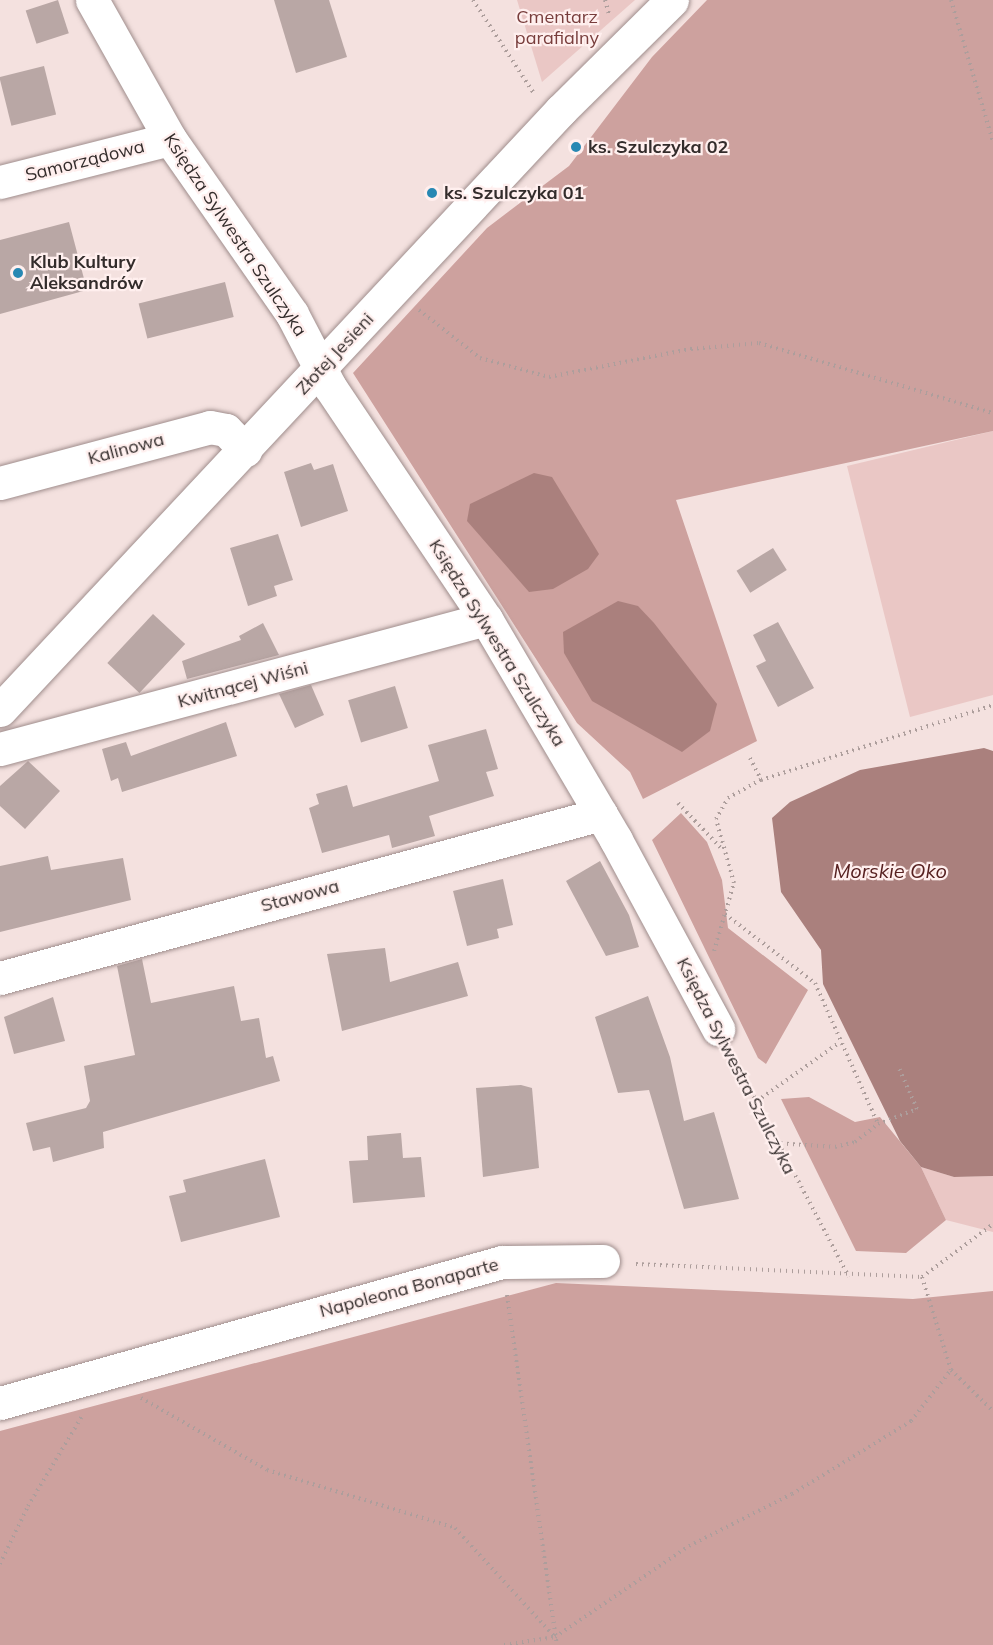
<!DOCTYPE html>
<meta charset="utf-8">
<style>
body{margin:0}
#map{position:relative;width:993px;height:1645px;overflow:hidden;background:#f4e1df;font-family:Mulish,sans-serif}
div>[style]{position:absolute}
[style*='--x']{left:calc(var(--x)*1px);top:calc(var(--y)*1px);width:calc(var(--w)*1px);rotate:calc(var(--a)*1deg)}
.green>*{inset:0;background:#eac7c5}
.forest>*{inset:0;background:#cda19e}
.water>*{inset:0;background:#aa807d}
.building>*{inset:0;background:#b9a7a5;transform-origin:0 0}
.path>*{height:4px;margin-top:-2px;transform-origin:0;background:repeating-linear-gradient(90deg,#ad9e9c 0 1.5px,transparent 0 6px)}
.roads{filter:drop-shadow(0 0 2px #9f8d8c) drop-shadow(0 0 2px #9f8d8c)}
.street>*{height:33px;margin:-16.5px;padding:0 16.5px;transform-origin:16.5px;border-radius:16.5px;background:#fff}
.secondary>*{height:33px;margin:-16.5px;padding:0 16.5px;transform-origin:16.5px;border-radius:16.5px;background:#fff}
.dots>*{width:16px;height:16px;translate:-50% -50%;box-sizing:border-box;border:3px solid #ffefee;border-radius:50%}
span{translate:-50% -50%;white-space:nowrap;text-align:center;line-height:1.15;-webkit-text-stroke:4.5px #ffefee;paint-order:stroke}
.park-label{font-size:18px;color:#783d3c}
.poi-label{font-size:18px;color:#332c2b;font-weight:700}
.left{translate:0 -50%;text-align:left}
.street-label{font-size:18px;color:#332c2b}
.water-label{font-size:20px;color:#572020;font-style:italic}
</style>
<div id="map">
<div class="green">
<div style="clip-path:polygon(517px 0,635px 0,542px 82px)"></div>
<div style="clip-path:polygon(993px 431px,993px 695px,910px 717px,847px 466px)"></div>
<div style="clip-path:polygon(921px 1167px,954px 1177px,993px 1176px,993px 1232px,946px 1220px)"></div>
</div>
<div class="forest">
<div style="clip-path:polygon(707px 0,993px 0,993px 431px,676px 500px,757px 741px,643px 799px,630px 772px,577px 723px,353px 373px,487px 228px,569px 166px,652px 57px)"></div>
<div style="clip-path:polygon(681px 813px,707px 842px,722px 880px,728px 928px,808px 990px,766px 1064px,758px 1058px,652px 840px)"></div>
<div style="clip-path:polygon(809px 1097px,855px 1122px,880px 1117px,921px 1167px,946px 1220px,906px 1253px,856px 1251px,781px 1099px)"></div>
<div style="clip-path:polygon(556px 1283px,913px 1299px,993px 1291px,993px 1645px,0 1645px,0 1431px)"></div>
</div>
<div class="water">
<div style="clip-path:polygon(534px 473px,552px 477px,599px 554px,588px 569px,553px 589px,529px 592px,467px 521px,470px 504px)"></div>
<div style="clip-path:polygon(618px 601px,638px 606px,654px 623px,717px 704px,710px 731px,682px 752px,592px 701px,564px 653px,563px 632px)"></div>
<div style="clip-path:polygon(984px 748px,993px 751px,993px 1176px,954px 1177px,921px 1167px,900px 1141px,823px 984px,821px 950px,781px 892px,772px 818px,790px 802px,860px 770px)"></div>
</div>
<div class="building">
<div style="left:58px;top:0;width:35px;height:34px;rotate:72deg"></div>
<div style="clip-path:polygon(274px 0,329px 0,347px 57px,296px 73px)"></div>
<div style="left:44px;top:66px;width:50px;height:46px;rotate:76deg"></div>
<div style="clip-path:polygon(69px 222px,87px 290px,0 314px,0 240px)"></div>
<div style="left:225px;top:282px;width:36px;height:89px;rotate:76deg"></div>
<div style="clip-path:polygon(311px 463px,314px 470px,333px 464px,348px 511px,301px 527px,284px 472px)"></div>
<div style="clip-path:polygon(278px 534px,293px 580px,274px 586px,277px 596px,248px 606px,230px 548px)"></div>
<div style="left:773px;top:548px;width:26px;height:43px;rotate:58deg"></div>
<div style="left:153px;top:614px;width:44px;height:67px;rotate:43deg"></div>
<div style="clip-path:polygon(778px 622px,814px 688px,778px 707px,756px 666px,766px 661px,753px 635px)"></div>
<div style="clip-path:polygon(263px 623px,279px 655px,187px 679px,182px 661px,241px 640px,239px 636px)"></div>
<div style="clip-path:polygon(311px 685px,324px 715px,295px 728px,279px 694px)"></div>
<div style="left:395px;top:686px;width:44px;height:49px;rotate:73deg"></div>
<div style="clip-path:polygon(226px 722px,237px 756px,122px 792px,118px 778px,111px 781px,102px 749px,126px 742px,131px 756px)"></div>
<div style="clip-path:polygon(486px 729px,498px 769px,486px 772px,494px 796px,429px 816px,435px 836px,392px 848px,389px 835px,322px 853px,309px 808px,319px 804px,316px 794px,347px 785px,353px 807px,439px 781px,428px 745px)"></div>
<div style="clip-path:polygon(28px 761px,60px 791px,25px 829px,0 806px,0 786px)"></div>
<div style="clip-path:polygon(48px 856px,51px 870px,123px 858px,131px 900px,0 932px,0 866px)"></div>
<div style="clip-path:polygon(600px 861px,629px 915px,639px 947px,606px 956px,566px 881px)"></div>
<div style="clip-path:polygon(503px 879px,513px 925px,497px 929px,499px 938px,467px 946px,453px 891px)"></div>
<div style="clip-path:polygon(385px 948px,390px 982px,458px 962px,468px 996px,342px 1031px,327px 954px)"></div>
<div style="clip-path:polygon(142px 959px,151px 1003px,234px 986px,241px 1021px,259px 1018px,266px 1058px,273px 1056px,280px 1081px,103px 1132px,104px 1148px,53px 1162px,50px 1147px,33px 1151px,26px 1123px,86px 1108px,90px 1101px,84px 1066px,135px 1055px,117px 966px)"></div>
<div style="clip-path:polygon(648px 996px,670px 1057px,684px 1121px,714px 1112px,739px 1199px,684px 1209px,649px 1090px,618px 1093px,595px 1017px)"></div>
<div style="clip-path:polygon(53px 997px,65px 1041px,14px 1054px,4px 1017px)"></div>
<div style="clip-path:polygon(521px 1085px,532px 1088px,539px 1168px,483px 1177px,476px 1088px)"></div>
<div style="clip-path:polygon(401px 1133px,403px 1158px,421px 1157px,425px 1197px,353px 1203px,349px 1161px,368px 1160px,367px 1136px)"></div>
<div style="clip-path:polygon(265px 1159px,280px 1217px,181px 1242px,169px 1196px,186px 1192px,183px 1180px)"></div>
</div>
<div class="path">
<div style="--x:473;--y:0;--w:110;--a:56.9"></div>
<div style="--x:605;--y:0;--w:15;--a:74"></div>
<div style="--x:951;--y:0;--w:148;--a:73.5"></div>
<div style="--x:419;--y:310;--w:78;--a:38.2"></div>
<div style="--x:480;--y:358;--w:72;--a:15.4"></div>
<div style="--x:549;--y:377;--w:145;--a:-11.2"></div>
<div style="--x:691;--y:349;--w:68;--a:-5"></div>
<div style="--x:759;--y:343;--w:244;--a:16.7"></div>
<div style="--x:750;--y:758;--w:25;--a:63"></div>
<div style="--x:678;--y:803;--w:64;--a:46.3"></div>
<div style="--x:725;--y:914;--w:113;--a:37.5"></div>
<div style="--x:815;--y:983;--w:154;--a:65.9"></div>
<div style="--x:714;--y:951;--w:71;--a:-73.6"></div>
<div style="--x:734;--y:883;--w:66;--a:-105.7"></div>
<div style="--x:716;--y:819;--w:24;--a:-60"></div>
<div style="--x:728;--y:798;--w:38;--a:-29"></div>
<div style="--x:761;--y:780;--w:244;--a:-17.9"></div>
<div style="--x:734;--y:1059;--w:246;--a:62.2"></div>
<div style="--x:757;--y:1101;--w:100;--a:-35.3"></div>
<div style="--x:775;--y:1143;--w:60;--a:3.8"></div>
<div style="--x:835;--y:1147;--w:21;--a:-14"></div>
<div style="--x:855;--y:1142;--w:29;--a:-38"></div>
<div style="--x:878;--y:1124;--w:42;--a:-21"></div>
<div style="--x:917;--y:1109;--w:47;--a:-113.8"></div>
<div style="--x:636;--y:1264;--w:286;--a:2.6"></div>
<div style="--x:922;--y:1277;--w:89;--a:-36.7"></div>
<div style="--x:922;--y:1277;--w:97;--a:72.7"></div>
<div style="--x:951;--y:1370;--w:59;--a:44.3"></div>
<div style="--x:507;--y:1295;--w:354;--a:81.9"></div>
<div style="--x:141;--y:1398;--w:145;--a:29.7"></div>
<div style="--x:267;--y:1470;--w:197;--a:17.1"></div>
<div style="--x:455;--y:1528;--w:148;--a:47.5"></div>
<div style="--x:0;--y:1564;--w:64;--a:-64.2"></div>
<div style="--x:28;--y:1506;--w:105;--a:-59"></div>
<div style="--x:504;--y:1645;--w:52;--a:-8.9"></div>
<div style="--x:555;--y:1637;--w:162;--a:-34.2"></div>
<div style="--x:689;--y:1546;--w:115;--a:-26.8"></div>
<div style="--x:792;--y:1494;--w:140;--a:-31.5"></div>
<div style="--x:911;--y:1421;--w:65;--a:-51.9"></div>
</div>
<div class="roads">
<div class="street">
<div style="--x:92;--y:0;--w:159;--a:60.7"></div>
<div style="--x:170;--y:139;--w:213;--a:55.1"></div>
<div style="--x:292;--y:314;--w:82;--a:62.5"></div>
<div style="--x:330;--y:387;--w:280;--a:56.1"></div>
<div style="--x:486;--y:619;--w:256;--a:59.5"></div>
<div style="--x:616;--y:840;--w:215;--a:61.6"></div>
<div style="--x:0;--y:182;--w:175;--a:-14.2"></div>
<div style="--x:0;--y:483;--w:217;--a:-14.9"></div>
<div style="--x:210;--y:427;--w:16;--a:11"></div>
<div style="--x:226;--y:430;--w:28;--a:46"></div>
<div style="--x:0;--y:749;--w:503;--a:-14.98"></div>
<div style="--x:0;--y:978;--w:623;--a:-15.26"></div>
<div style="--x:0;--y:1403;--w:521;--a:-15.69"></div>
<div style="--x:502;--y:1262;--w:101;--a:-0.6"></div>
</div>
<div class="secondary">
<div style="--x:0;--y:710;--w:821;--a:-46.92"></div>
<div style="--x:561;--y:110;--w:156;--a:-44.7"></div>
</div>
</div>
<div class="dots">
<div style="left:576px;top:147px;background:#2888b3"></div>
<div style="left:432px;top:193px;background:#2888b3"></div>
<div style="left:18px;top:273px;background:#2888b3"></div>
</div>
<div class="park-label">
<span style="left:557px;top:28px">Cmentarz<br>parafialny</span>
</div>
<div class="poi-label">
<span class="left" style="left:588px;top:147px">ks. Szulczyka 02</span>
<span class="left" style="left:444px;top:193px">ks. Szulczyka 01</span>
<span class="left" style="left:30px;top:273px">Klub Kultury<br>Aleksandrów</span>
</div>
<div class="street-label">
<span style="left:85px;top:161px;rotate:-14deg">Samorządowa</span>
<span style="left:235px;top:235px;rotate:56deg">Księdza Sylwestra Szulczyka</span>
<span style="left:335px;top:354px;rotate:-47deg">Złotej Jesieni</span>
<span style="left:126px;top:449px;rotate:-15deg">Kalinowa</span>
<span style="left:497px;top:643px;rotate:58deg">Księdza Sylwestra Szulczyka</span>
<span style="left:243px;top:685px;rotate:-15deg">Kwitnącej Wiśni</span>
<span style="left:300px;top:896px;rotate:-15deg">Stawowa</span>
<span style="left:736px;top:1066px;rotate:63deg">Księdza Sylwestra Szulczyka</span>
<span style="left:409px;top:1288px;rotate:-15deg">Napoleona Bonaparte</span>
</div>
<div class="water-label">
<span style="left:890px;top:870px">Morskie Oko</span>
</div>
</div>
